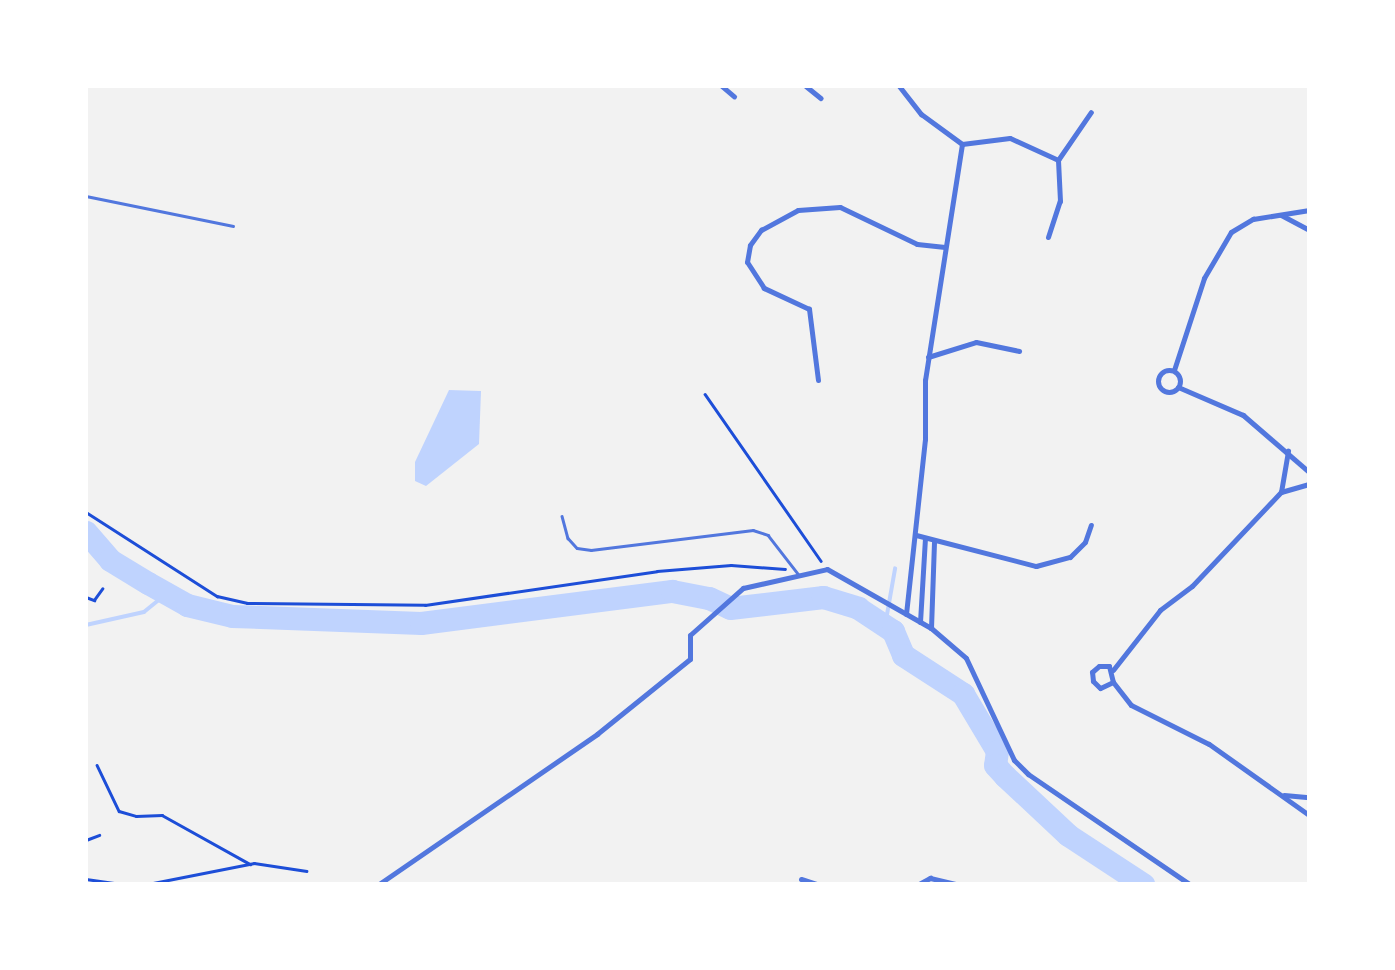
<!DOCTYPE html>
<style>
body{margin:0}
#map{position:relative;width:1395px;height:970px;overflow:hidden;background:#f2f2f2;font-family:"Sofia Sans Condensed",sans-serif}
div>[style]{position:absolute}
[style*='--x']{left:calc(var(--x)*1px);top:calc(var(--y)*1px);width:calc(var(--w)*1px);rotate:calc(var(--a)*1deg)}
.water>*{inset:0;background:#bfd3fe}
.stream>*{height:3.5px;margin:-1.75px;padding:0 1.75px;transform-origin:1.75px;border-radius:1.75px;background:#bfd3fe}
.river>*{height:23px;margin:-11.5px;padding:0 11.5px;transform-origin:11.5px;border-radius:11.5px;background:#bfd3fe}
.path>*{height:2.5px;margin:-1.25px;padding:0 1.25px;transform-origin:1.25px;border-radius:1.25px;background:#1d4ed8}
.service>*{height:2.5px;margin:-1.25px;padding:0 1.25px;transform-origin:1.25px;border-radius:1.25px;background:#5277de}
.pedestrian>*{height:4.5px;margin:-2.25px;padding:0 2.25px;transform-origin:2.25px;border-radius:2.25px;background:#5277de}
.minor>*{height:5px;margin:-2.5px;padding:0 2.5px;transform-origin:2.5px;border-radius:2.5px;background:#5277de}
.minor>.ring{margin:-2.5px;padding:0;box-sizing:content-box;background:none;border:5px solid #5277de;border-radius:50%}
span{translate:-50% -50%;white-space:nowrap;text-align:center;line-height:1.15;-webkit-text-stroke:5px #fff;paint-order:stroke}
.frame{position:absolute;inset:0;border:88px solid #fff;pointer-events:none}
</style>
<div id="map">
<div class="water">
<div style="clip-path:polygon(449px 390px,481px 391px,479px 444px,426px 486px,415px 481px,415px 462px)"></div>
</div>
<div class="stream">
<div style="--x:86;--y:625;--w:59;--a:-12.6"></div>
<div style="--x:144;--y:612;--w:28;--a:-39"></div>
<div style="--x:885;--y:626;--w:58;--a:-80"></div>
</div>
<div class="river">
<div style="--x:86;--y:532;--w:37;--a:49"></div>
<div style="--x:110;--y:560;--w:44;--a:31.2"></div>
<div style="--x:148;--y:583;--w:45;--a:29.4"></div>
<div style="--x:187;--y:605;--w:46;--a:13.7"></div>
<div style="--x:232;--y:616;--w:189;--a:2.1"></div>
<div style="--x:421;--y:623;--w:253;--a:-7.3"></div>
<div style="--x:672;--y:591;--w:38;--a:11"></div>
<div style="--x:709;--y:598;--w:23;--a:25"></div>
<div style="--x:730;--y:608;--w:94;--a:-6.7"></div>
<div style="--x:823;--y:597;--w:37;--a:17"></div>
<div style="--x:858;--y:608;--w:42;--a:33.3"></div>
<div style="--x:893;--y:631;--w:26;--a:67"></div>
<div style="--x:903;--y:655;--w:72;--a:33"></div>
<div style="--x:963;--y:694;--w:66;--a:59.2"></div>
<div style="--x:997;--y:751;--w:14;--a:98"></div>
<div style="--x:995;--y:765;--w:15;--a:48"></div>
<div style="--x:1005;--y:776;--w:86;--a:43.1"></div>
<div style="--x:1068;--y:835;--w:90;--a:33.2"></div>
</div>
<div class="path">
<div style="--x:705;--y:394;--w:203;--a:55.2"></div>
<div style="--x:86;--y:512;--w:156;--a:32.7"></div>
<div style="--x:217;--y:596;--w:31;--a:13"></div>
<div style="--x:247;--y:603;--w:178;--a:0.6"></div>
<div style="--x:425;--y:605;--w:234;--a:-8.3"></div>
<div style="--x:657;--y:571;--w:74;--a:-4.6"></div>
<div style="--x:731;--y:565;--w:54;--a:4.2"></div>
<div style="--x:86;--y:597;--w:9;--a:21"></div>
<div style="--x:94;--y:600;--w:14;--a:-54"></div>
<div style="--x:97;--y:765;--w:51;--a:64.4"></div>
<div style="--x:119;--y:811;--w:18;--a:16"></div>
<div style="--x:136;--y:816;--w:26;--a:-2"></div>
<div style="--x:162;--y:815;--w:101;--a:29.1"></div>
<div style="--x:86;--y:840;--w:14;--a:-21"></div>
<div style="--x:86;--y:879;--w:35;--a:8"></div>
<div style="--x:148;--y:884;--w:108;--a:-11.2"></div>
<div style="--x:254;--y:863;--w:53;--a:8.7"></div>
</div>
<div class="service">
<div style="--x:86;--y:196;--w:150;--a:11.5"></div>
<div style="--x:562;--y:516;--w:23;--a:75"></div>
<div style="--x:568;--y:538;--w:13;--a:48"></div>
<div style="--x:577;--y:548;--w:14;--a:8"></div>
<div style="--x:591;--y:550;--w:163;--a:-7"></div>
<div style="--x:753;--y:530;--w:16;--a:18"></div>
<div style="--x:768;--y:535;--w:51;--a:52.2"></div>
</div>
<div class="pedestrian">
<div style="--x:722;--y:86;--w:16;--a:40"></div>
<div style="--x:806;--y:86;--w:19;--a:39"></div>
</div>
<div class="minor">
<div style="--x:899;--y:86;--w:36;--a:52"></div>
<div style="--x:921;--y:114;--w:51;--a:36.2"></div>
<div style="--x:962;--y:144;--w:239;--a:98.9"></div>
<div style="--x:925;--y:380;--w:59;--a:90"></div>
<div style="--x:925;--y:439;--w:176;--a:96.2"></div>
<div style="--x:962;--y:144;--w:48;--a:-7.1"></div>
<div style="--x:1010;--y:138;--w:53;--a:24.6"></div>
<div style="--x:1281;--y:215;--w:32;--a:28"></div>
<div style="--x:1048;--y:237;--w:38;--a:-72"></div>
<div style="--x:1060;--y:201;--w:41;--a:-92.8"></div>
<div style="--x:1058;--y:160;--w:58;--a:-55.5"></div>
<div style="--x:928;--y:357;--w:50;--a:-17.4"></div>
<div style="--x:976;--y:342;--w:44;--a:11.8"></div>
<div class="ring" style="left:1158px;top:370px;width:17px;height:17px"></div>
<div style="--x:1174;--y:370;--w:97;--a:-71.9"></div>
<div style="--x:1204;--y:278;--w:53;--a:-59.6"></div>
<div style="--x:1231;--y:232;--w:26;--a:-31"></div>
<div style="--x:1253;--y:219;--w:57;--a:-9.1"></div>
<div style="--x:818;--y:380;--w:72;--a:-97.2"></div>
<div style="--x:809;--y:309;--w:50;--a:-155"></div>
<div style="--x:764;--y:288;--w:31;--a:-123"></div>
<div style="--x:747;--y:262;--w:17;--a:-80"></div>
<div style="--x:750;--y:245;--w:19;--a:-54"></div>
<div style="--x:761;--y:230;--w:42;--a:-28.4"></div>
<div style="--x:798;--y:210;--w:42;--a:-4.1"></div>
<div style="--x:840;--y:207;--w:85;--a:25.7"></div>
<div style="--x:917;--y:244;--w:28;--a:6"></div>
<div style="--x:1178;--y:387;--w:71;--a:23.3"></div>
<div style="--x:1243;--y:415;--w:87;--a:40.8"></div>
<div style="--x:1281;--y:492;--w:42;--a:-80.3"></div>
<div style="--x:916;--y:535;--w:124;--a:14.5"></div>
<div style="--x:1036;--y:566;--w:35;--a:-15"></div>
<div style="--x:1070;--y:557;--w:21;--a:-45"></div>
<div style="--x:1085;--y:542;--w:18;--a:-71"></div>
<div style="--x:920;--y:622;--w:83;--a:-86.6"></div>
<div style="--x:931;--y:628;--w:86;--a:-88"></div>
<div style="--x:1113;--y:670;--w:76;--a:-51.9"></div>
<div style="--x:1160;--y:610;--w:40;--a:-37"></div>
<div style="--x:1192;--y:586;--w:129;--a:-46.6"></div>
<div style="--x:1281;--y:492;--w:29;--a:-16"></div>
<div style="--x:1113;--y:682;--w:14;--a:155"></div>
<div style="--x:1100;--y:688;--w:10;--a:-135"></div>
<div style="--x:1093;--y:681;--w:9;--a:-96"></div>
<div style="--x:1092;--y:672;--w:9;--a:-41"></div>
<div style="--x:1099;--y:666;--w:10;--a:0"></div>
<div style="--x:1109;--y:666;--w:16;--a:76"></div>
<div style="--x:1113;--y:682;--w:29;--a:52"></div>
<div style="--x:1131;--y:705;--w:87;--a:26.6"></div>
<div style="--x:1209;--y:744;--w:123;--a:35.4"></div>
<div style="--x:1284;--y:795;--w:25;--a:5"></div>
<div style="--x:801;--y:879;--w:16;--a:18"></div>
<div style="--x:379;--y:884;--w:265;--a:-34.5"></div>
<div style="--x:597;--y:734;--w:119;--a:-38.9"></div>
<div style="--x:690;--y:659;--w:24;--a:-90"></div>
<div style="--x:690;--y:635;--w:71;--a:-41.6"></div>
<div style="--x:743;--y:588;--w:86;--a:-12.7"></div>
<div style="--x:827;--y:569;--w:120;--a:29.6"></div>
<div style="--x:931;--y:628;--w:46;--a:40.6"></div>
<div style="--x:966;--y:658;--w:113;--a:64.8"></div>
<div style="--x:1014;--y:760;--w:20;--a:45"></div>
<div style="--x:1028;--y:774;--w:195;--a:34.3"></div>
<div style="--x:919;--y:884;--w:13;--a:-29"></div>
<div style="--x:930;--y:878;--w:26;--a:13"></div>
</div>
<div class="frame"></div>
</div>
